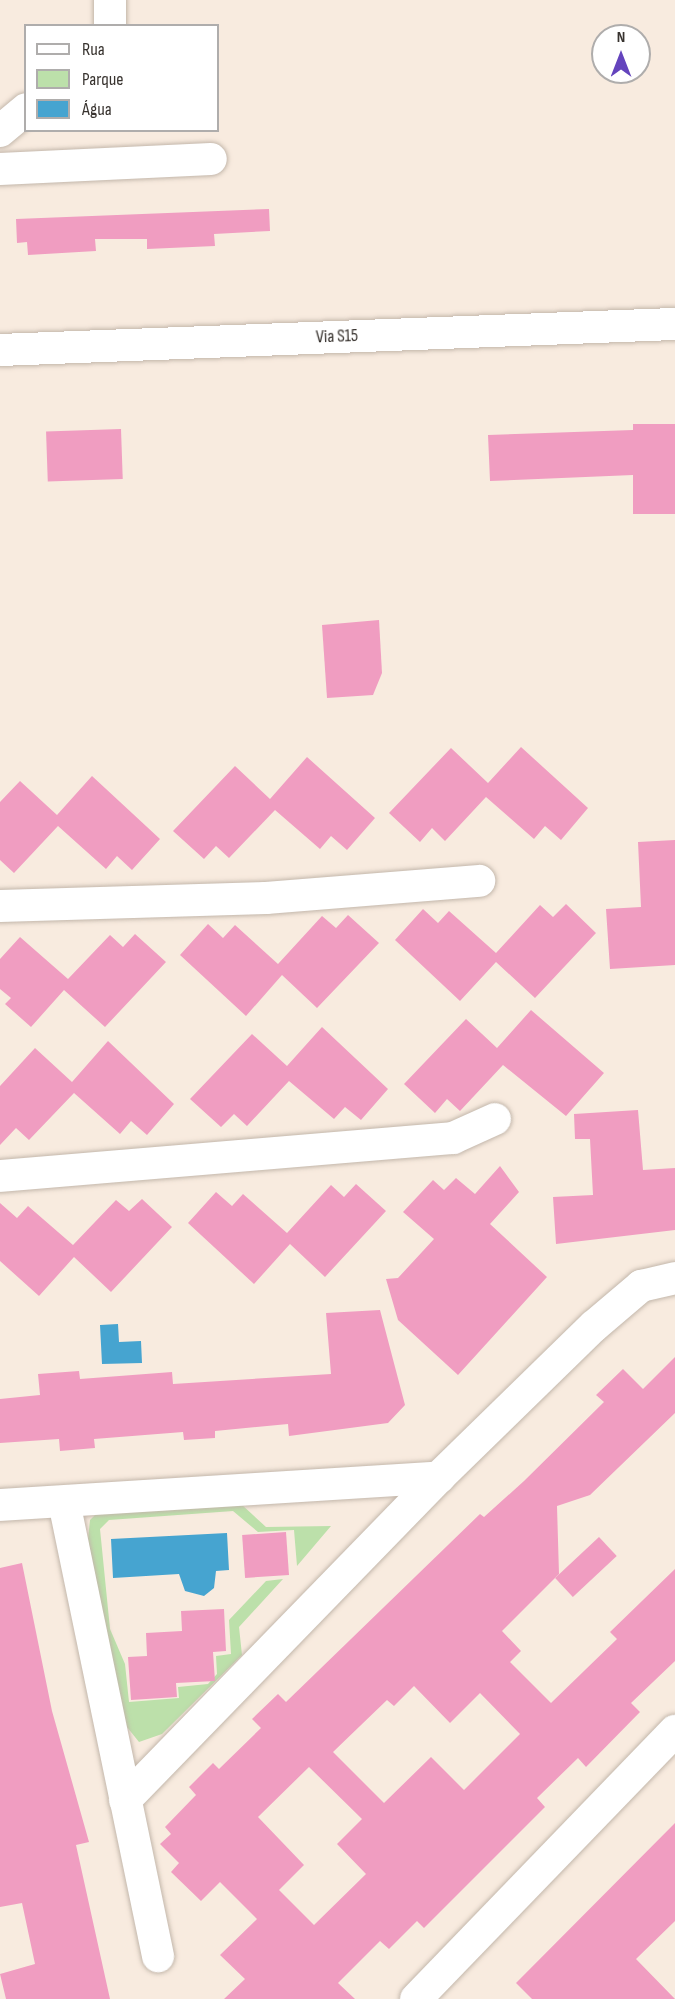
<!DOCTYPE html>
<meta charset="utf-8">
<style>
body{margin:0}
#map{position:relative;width:675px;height:1999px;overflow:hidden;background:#f8ebdf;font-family:"Sofia Sans Condensed",sans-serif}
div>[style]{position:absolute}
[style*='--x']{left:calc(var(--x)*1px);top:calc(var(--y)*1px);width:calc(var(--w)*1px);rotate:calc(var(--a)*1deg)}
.green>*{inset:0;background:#bce0aa}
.water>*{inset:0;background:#46a4d0}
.building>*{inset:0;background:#f09dc1;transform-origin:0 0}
.roads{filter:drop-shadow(0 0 2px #c3b7ab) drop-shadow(0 0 2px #c3b7ab)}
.minor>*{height:32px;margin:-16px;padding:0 16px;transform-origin:16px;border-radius:16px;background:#fff}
span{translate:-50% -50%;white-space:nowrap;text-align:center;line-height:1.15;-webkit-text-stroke:5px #fff;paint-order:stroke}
.street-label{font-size:18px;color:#38332f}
.legend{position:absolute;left:24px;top:24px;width:195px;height:108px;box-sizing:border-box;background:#fff;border:2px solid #afadac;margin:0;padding:8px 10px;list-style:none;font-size:18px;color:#38332f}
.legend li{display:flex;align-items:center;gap:12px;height:30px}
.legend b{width:30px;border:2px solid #afadac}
.north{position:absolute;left:591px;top:24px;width:60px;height:60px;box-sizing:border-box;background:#fff;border:2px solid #afadac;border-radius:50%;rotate:0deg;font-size:16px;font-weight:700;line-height:24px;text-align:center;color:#38332f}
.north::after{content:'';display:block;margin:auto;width:21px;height:27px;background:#6444bd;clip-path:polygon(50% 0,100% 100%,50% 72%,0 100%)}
</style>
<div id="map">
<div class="green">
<div style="clip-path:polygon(241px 1504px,266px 1527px,331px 1526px,297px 1566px,294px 1530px,258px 1532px,233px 1511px,109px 1520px,100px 1529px,110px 1629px,125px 1664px,129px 1702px,179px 1698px,178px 1687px,208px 1684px,217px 1674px,216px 1656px,231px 1654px,229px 1620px,266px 1581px,283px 1579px,239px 1627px,242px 1655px,162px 1734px,139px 1742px,123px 1722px,88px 1539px,90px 1520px,96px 1514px)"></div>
</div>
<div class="water">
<div style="clip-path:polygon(118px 1324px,119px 1342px,141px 1341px,142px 1363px,102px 1364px,100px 1325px)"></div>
<div style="clip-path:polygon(227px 1533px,229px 1570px,216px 1571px,214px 1588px,204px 1596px,185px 1591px,179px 1574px,113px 1578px,111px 1539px)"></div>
</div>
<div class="building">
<div style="clip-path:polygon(269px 209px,270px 231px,214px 234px,215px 246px,147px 249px,147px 239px,95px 239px,96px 251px,28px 255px,27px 242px,17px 243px,16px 219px)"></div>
<div style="clip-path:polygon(633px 424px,675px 424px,675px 514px,633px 514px,633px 475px,490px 481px,488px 435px,633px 430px)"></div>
<div style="left:121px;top:429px;width:50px;height:75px;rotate:88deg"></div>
<div style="clip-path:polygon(379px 620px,382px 673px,373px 695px,327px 698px,322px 625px)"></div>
<div style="clip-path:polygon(521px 747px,588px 808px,561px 840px,545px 826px,534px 839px,486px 797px,445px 841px,432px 828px,420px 842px,389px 813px,451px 748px,488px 783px)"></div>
<div style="clip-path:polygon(307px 757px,375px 818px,347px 850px,331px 836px,320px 849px,275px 810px,229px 858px,216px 846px,204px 859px,173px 831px,235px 766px,270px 799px)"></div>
<div style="clip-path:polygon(92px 776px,160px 839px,132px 870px,117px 856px,106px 869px,58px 826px,14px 873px,0 860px,0 802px,20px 781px,57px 815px)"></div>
<div style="clip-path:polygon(675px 840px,675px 965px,610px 969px,606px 909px,641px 907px,638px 842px)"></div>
<div style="clip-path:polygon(566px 904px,596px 933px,535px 998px,496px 962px,460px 1001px,395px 940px,423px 909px,438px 923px,449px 911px,496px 953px,540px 905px,553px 917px)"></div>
<div style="clip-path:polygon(348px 915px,379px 943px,317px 1008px,282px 975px,246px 1016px,180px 955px,208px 924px,223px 938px,235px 925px,278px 964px,322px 916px,336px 928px)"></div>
<div style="clip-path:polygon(135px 934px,166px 962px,105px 1027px,64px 990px,31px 1027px,5px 1004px,11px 998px,0 989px,0 959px,20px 937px,68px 979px,110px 935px,123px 947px)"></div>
<div style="clip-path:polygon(531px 1010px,604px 1073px,566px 1116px,503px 1065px,460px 1111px,447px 1099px,435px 1113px,404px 1084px,466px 1019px,497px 1048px)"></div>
<div style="clip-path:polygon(322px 1027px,388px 1089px,361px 1120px,345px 1107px,334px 1119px,289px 1081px,247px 1126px,234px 1114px,221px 1127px,190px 1099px,252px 1034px,287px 1066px)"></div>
<div style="clip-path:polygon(108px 1041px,174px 1104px,147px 1135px,131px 1121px,120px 1134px,74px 1093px,29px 1140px,16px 1128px,0 1145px,0 1086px,35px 1048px,72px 1082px)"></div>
<div style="clip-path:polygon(638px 1110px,643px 1170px,675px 1168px,675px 1230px,556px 1244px,553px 1197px,593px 1195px,590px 1139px,575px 1139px,574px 1114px)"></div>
<div style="clip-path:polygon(500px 1166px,519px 1192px,490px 1224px,547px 1277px,458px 1375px,398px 1320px,386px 1279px,398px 1278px,434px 1239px,403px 1212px,433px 1180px,444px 1190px,456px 1178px,475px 1194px)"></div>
<div style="clip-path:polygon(356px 1184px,386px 1211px,325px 1277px,290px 1244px,254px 1284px,188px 1223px,216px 1192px,232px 1206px,243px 1194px,287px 1233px,331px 1185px,344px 1197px)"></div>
<div style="clip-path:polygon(142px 1199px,172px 1227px,111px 1292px,74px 1257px,39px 1296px,0 1261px,0 1203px,17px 1218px,28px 1206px,73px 1245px,116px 1200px,129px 1211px)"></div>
<div style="clip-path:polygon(380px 1310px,405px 1405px,388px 1423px,289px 1436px,288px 1424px,215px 1431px,215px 1438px,184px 1440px,183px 1432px,94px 1439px,95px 1448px,60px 1451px,59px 1439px,0 1443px,0 1399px,40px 1395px,38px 1374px,79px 1371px,80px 1379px,172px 1372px,173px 1384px,331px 1374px,326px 1313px)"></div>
<div style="clip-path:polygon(evenodd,675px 1357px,675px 1413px,590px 1495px,557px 1506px,559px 1574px,502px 1631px,521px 1651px,510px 1662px,551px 1703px,617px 1639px,610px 1632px,675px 1569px,675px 1661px,631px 1703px,640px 1712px,586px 1767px,578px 1758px,537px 1798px,545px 1807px,424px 1928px,417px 1921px,389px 1949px,380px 1941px,338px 1983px,355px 1999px,224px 1999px,245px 1979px,220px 1955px,257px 1919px,220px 1882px,201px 1901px,171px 1872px,179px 1863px,160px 1844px,171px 1834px,165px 1827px,196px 1795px,189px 1787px,213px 1763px,219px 1769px,261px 1728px,252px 1719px,278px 1694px,286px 1702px,480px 1514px,484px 1517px,524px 1481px,604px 1402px,596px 1395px,623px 1369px,643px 1389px,675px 1357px,414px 1686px,450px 1723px,480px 1693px,520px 1734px,464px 1790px,431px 1757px,384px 1803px,333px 1752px,387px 1700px,394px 1706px,414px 1686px,675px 1357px,309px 1767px,362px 1819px,337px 1844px,366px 1874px,314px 1925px,279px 1890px,304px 1865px,258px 1817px,309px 1767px)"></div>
<div style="left:286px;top:1532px;width:43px;height:44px;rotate:86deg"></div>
<div style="left:599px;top:1537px;width:26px;height:60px;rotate:47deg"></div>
<div style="clip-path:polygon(22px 1563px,52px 1711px,89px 1842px,76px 1845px,110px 1999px,6px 1999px,0 1974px,35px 1964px,22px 1903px,0 1907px,0 1568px)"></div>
<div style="clip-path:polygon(224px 1609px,226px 1651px,213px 1652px,215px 1681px,176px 1683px,177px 1697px,131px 1700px,128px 1657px,147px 1656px,146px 1633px,182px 1631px,181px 1611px)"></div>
<div style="clip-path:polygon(675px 1823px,675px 1921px,636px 1959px,675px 1999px,532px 1999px,516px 1983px)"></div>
</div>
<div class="roads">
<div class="minor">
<div style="--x:110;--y:0;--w:26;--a:90"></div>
<div style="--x:0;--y:131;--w:34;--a:-40"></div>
<div style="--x:0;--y:169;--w:211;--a:-2.7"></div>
<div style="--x:0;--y:350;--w:676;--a:-2.21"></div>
<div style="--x:0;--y:906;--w:266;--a:-1.7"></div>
<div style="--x:266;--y:898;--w:214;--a:-4.6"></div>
<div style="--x:0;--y:1176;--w:455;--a:-4.8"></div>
<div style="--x:453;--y:1138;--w:46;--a:-24.3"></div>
<div style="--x:64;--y:1502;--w:464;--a:78.3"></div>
<div style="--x:0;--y:1505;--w:440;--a:-3.6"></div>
<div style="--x:125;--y:1800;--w:450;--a:-45.8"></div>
<div style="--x:439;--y:1477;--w:216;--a:-44.3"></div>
<div style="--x:594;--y:1326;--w:62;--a:-40.4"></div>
<div style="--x:641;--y:1286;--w:35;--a:-13"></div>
<div style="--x:416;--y:1999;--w:373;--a:-46"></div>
</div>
</div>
<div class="street-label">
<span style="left:337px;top:337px;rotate:-2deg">Via S15</span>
</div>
<ul class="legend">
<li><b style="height:8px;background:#fff"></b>Rua</li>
<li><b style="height:16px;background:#bce0aa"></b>Parque</li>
<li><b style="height:16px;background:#46a4d0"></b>Água</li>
</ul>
<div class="north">N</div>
</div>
